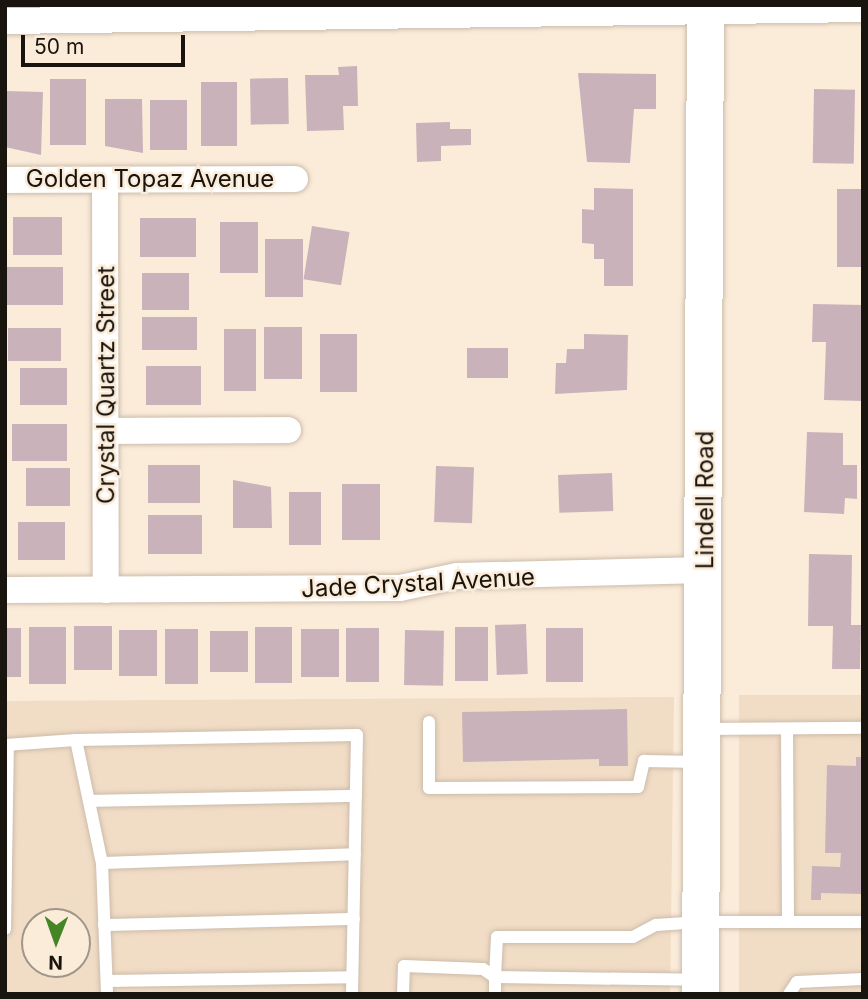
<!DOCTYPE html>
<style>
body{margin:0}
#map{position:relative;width:868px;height:999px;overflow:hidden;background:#fbebd9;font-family:Inter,sans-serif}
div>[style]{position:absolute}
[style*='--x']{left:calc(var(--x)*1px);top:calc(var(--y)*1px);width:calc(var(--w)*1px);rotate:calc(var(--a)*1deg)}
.built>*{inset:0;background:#f1dcc5;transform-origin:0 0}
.building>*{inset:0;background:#cab2bb;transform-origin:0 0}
.roads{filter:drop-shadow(0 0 2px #cbbcab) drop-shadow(0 0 2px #cbbcab)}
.lane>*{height:12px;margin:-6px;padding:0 6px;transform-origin:6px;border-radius:6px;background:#fff}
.street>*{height:26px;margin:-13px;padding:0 13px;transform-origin:13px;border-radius:13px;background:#fff}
.secondary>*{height:37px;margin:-18.5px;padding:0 18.5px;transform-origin:18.5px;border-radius:18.5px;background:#fff}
span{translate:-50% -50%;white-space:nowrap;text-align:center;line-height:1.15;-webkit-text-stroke:5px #fbebd9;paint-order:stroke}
.street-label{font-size:24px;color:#19140e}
.frame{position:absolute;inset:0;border:7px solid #19140e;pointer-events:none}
.north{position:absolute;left:21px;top:908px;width:70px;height:70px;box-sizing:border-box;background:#fbebd9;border:2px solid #a19588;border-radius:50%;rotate:181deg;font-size:19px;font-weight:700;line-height:28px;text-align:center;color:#19140e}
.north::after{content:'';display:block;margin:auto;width:24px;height:32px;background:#458525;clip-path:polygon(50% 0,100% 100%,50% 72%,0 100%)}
.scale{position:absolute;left:21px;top:35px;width:164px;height:32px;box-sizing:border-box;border:4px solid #19140e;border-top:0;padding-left:9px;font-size:21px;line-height:24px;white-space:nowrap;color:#19140e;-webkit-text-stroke:5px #fbebd9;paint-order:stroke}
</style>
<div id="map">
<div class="built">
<div style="left:863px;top:695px;width:299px;height:124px;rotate:90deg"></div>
<div style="clip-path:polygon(evenodd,674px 697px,670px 994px,5px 994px,5px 701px,674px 697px,35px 922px,77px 922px,77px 964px,35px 964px,35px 922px)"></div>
</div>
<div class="building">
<div style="clip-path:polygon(357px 66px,358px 106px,343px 106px,344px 130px,307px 131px,305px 75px,339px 75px,338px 67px)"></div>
<div style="clip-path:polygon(578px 73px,656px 74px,656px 109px,634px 109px,630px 163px,587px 162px)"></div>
<div style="left:288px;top:78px;width:46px;height:38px;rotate:89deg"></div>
<div style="left:50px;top:79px;width:36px;height:66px"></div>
<div style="left:201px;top:82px;width:36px;height:64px"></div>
<div style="left:814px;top:89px;width:41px;height:74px;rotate:1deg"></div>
<div style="clip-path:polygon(5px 91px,43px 92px,41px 155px,5px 147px)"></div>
<div style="clip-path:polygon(105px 99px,142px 99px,143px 153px,105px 146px)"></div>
<div style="left:150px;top:100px;width:37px;height:50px"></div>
<div style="clip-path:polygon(450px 122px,450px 129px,471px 129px,471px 145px,441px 146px,441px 161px,417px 162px,416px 123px)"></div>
<div style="clip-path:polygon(594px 188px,633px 189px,633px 286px,604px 286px,604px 259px,594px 259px,594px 244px,582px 243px,582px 209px,594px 210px)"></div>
<div style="left:837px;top:189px;width:26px;height:78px"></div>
<div style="left:13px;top:217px;width:49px;height:38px"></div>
<div style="left:140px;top:218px;width:56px;height:39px"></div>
<div style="left:220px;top:222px;width:38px;height:51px"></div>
<div style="left:312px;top:226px;width:38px;height:54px;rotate:9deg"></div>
<div style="left:265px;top:239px;width:38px;height:58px"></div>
<div style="left:63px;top:267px;width:38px;height:56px;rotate:90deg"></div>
<div style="left:142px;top:273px;width:47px;height:37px"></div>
<div style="clip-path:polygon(813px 304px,863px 305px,863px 401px,824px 400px,826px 342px,812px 342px)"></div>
<div style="left:142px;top:317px;width:55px;height:33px"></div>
<div style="left:264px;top:327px;width:38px;height:52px"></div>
<div style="left:61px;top:328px;width:33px;height:53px;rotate:90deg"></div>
<div style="left:256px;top:329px;width:62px;height:32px;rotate:90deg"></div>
<div style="left:320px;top:334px;width:37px;height:58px"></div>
<div style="clip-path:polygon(584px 334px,628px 335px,627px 390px,555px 394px,556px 363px,566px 363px,567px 349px,584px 349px)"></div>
<div style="left:467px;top:348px;width:41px;height:30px"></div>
<div style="left:146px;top:366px;width:55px;height:39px"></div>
<div style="left:20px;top:368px;width:47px;height:37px"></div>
<div style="left:12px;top:424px;width:55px;height:37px"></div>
<div style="clip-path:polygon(807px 432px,843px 433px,843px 465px,857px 465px,857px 499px,845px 498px,844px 514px,804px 512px)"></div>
<div style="left:148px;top:465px;width:52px;height:38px"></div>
<div style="left:436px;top:466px;width:38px;height:56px;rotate:2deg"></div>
<div style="left:26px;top:468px;width:44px;height:38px"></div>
<div style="left:612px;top:473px;width:38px;height:54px;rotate:88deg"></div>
<div style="clip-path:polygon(233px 480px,271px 487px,272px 528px,233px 528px)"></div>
<div style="left:342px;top:484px;width:38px;height:56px"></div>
<div style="left:289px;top:492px;width:32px;height:53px"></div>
<div style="left:148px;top:515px;width:54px;height:39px"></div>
<div style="left:18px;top:522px;width:47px;height:38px"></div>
<div style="clip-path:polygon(809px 554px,852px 555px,851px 625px,861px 625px,860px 669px,832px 669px,833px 626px,808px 626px)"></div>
<div style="left:526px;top:624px;width:50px;height:31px;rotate:88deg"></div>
<div style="left:112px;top:626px;width:44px;height:38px;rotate:90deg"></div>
<div style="left:29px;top:627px;width:37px;height:57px"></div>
<div style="left:255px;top:627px;width:37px;height:56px"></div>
<div style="left:455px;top:627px;width:33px;height:54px"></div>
<div style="left:5px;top:628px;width:16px;height:49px"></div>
<div style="left:379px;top:628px;width:54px;height:33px;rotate:90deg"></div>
<div style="left:546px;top:628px;width:37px;height:54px"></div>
<div style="left:165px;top:629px;width:33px;height:55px"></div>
<div style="left:301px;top:629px;width:38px;height:48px"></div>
<div style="left:119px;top:630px;width:38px;height:46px"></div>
<div style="left:405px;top:630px;width:39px;height:55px;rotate:1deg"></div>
<div style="left:210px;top:631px;width:38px;height:41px"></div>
<div style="clip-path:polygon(627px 709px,628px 766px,599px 766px,599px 759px,463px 762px,462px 712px)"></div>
<div style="clip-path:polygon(856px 757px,863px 757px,863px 894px,821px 893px,821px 900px,811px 900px,812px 866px,840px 867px,841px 853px,825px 853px,827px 765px,856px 766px)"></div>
</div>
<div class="roads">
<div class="lane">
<div style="--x:429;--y:722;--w:66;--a:90"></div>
<div style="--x:429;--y:788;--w:209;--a:-0.3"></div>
<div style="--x:638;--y:787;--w:27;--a:-77"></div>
<div style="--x:644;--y:761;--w:55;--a:1"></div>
<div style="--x:706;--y:729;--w:157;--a:-0.4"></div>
<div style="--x:787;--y:729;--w:193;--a:89.7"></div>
<div style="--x:76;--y:740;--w:281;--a:-1"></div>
<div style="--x:357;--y:735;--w:259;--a:91.1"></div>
<div style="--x:5;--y:745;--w:71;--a:-4"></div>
<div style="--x:76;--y:740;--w:126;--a:78.1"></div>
<div style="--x:102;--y:863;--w:131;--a:87.8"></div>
<div style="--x:90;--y:801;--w:266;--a:-1.1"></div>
<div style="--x:102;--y:863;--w:253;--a:-2"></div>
<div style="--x:104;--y:925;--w:250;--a:-1.4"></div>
<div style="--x:5;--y:929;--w:184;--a:-89.1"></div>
<div style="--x:495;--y:977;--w:40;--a:-87.1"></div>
<div style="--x:497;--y:937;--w:136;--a:0"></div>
<div style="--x:633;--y:937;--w:26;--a:-28"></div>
<div style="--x:656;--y:925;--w:44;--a:-3.9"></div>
<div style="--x:700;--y:922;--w:163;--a:0"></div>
<div style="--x:107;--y:981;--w:245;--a:-0.9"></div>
<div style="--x:403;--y:994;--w:28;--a:-88"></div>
<div style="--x:404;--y:966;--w:79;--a:2.2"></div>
<div style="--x:483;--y:969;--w:14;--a:34"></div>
<div style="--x:495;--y:994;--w:17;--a:-90"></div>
<div style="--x:495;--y:977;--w:204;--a:0.8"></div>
<div style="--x:789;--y:994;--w:14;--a:-56"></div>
<div style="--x:797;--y:982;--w:66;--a:-2.6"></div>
</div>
<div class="street">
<div style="--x:5;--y:21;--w:858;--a:-0.8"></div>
<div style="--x:5;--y:180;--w:290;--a:-0.2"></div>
<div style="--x:105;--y:180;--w:410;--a:89.9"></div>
<div style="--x:106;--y:431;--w:182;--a:-0.3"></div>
<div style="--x:5;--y:590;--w:395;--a:-0.3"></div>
<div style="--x:400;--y:588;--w:58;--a:-11.9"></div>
<div style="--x:457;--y:576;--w:248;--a:-1.4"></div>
</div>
<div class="secondary">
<div style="--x:700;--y:994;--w:989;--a:-89.71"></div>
</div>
</div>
<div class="street-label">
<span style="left:150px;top:179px">Golden Topaz Avenue</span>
<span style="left:106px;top:385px;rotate:-90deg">Crystal Quartz Street</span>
<span style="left:705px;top:500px;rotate:-90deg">Lindell Road</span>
<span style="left:418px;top:583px;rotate:-3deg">Jade Crystal Avenue</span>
</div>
<div class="frame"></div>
<div class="north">N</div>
<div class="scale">50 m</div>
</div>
